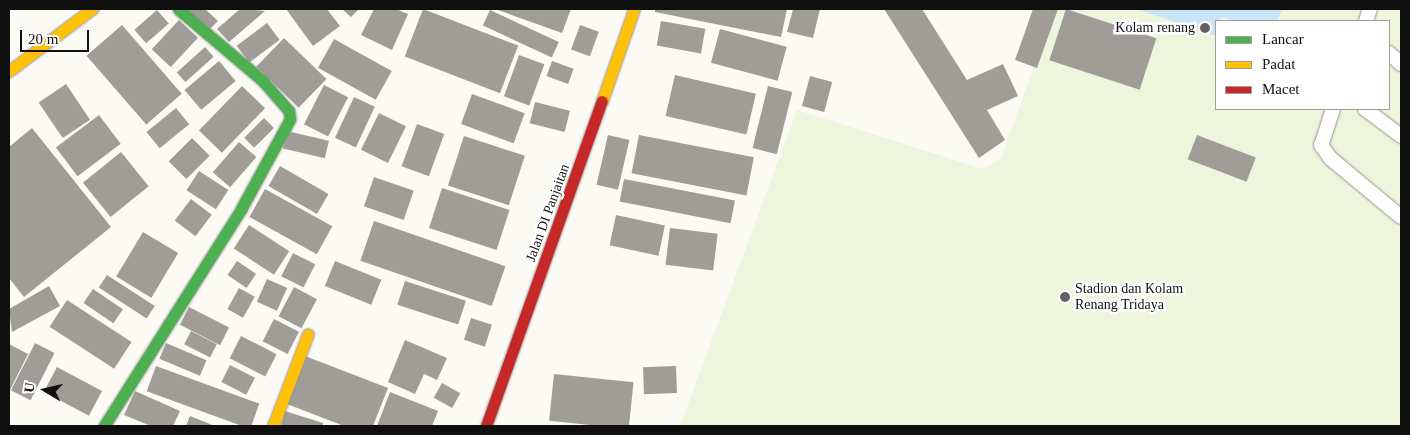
<!DOCTYPE html>
<style>
body{margin:0}
#map{position:relative;width:1410px;height:435px;overflow:hidden;background:#fcfaf4;font-family:"Times New Roman",serif}
div>[style]{position:absolute}
[style*='--x']{left:calc(var(--x)*1px);top:calc(var(--y)*1px);width:calc(var(--w)*1px);rotate:calc(var(--a)*1deg)}
.pitch>*{inset:0;background:#edf5dd}
.water>*{inset:0;background:#cae3f6}
.building>*{inset:0;background:#a09d99;transform-origin:0 0}
.roads{filter:drop-shadow(0 0 1px #969592) drop-shadow(0 0 1px #969592)}
.lane>*{height:14px;margin:-7px;padding:0 7px;transform-origin:7px;border-radius:7px;background:#fffefd}
.fast>*{height:11px;margin:-5.5px;padding:0 5.5px;transform-origin:5.5px;border-radius:5.5px;background:#4caf50}
.slow>*{height:11px;margin:-5.5px;padding:0 5.5px;transform-origin:5.5px;border-radius:5.5px;background:#ffc107}
.jam>*{height:11px;margin:-5.5px;padding:0 5.5px;transform-origin:5.5px;border-radius:5.5px;background:#c62828}
.dots>*{width:14px;height:14px;translate:-50% -50%;box-sizing:border-box;border:2px solid #fff;border-radius:50%}
span{translate:-50% -50%;white-space:nowrap;text-align:center;line-height:1.15;-webkit-text-stroke:5px #fff;paint-order:stroke}
.poi-label{font-size:14px;color:#0f0f0f}
.right{translate:-100% -50%;text-align:right}
.left{translate:0 -50%;text-align:left}
.street-label{font-size:14px;color:#0f0f0f}
.frame{position:absolute;inset:0;border:10px solid #0f0f0f;pointer-events:none}
.legend{position:absolute;left:1215px;top:20px;width:175px;height:90px;box-sizing:border-box;background:#fff;border:1px solid #9f9f9f;margin:0;padding:6px 9px;list-style:none;font-size:15px;color:#0f0f0f}
.legend li{display:flex;align-items:center;gap:10px;height:25px}
.legend b{width:25px;border:1px solid #9f9f9f}
.north{position:absolute;left:20px;top:365px;width:50px;height:50px;-webkit-text-stroke:4px #fff;paint-order:stroke;rotate:279deg;font-size:14px;font-weight:700;line-height:20px;text-align:center;color:#0f0f0f}
.north::after{content:'';display:block;margin:auto;width:18px;height:22px;background:#0f0f0f;clip-path:polygon(50% 0,100% 100%,50% 72%,0 100%)}
.scale{position:absolute;left:20px;top:30px;width:69px;height:22px;box-sizing:border-box;border:2px solid #0f0f0f;border-top:0;padding-left:6px;font-size:15px;line-height:18px;white-space:nowrap;color:#0f0f0f;-webkit-text-stroke:4px #fff;paint-order:stroke}
</style>
<div id="map">
<div class="pitch">
<div style="clip-path:polygon(evenodd,1055px 9px,1401px 9px,1401px 426px,680px 426px,797px 110px,983px 169px,1001px 158px,1055px 9px,1216px 21px,1389px 21px,1389px 109px,1216px 109px,1216px 21px)"></div>
</div>
<div class="water">
<div style="clip-path:polygon(1137px 9px,1282px 9px,1277px 21px,1236px 21px,1223px 17px,1216px 21px,1216px 36px)"></div>
</div>
<div class="building">
<div style="clip-path:polygon(186px 9px,205px 9px,218px 21px,208px 31px)"></div>
<div style="clip-path:polygon(240px 9px,265px 11px,229px 42px,217px 29px)"></div>
<div style="clip-path:polygon(286px 9px,327px 9px,340px 26px,313px 46px)"></div>
<div style="clip-path:polygon(342px 9px,359px 9px,351px 17px)"></div>
<div style="clip-path:polygon(374px 9px,396px 9px,408px 14px,392px 50px,361px 35px)"></div>
<div style="left:423px;top:9px;width:102px;height:51px;rotate:21deg"></div>
<div style="clip-path:polygon(495px 9px,571px 9px,562px 33px)"></div>
<div style="clip-path:polygon(655px 9px,787px 9px,781px 37px,655px 12px)"></div>
<div style="clip-path:polygon(793px 9px,820px 9px,813px 38px,787px 32px)"></div>
<div style="clip-path:polygon(884px 9px,922px 9px,967px 80px,1003px 64px,1018px 96px,987px 110px,1005px 140px,979px 158px)"></div>
<div style="clip-path:polygon(1033px 9px,1058px 9px,1037px 68px,1015px 60px)"></div>
<div style="left:1066px;top:9px;width:95px;height:54px;rotate:18deg"></div>
<div style="left:157px;top:10px;width:18px;height:30px;rotate:49deg"></div>
<div style="left:490px;top:10px;width:76px;height:17px;rotate:25deg"></div>
<div style="left:179px;top:20px;width:26px;height:40px;rotate:43deg"></div>
<div style="left:661px;top:21px;width:45px;height:25px;rotate:10deg"></div>
<div style="left:267px;top:23px;width:21px;height:38px;rotate:53deg"></div>
<div style="left:122px;top:25px;width:91px;height:47px;rotate:49deg"></div>
<div style="left:580px;top:25px;width:20px;height:26px;rotate:20deg"></div>
<div style="left:720px;top:29px;width:69px;height:35px;rotate:15deg"></div>
<div style="left:284px;top:38px;width:59px;height:40px;rotate:44deg"></div>
<div style="left:334px;top:39px;width:66px;height:33px;rotate:29deg"></div>
<div style="left:205px;top:47px;width:13px;height:38px;rotate:48deg"></div>
<div style="left:519px;top:55px;width:27px;height:44px;rotate:20deg"></div>
<div style="left:219px;top:61px;width:26px;height:45px;rotate:50deg"></div>
<div style="left:552px;top:61px;width:23px;height:16px;rotate:20deg"></div>
<div style="left:675px;top:75px;width:83px;height:42px;rotate:13deg"></div>
<div style="left:810px;top:76px;width:23px;height:31px;rotate:15deg"></div>
<div style="left:66px;top:84px;width:43px;height:33px;rotate:56deg"></div>
<div style="left:324px;top:85px;width:27px;height:44px;rotate:27deg"></div>
<div style="left:242px;top:86px;width:32px;height:62px;rotate:44deg"></div>
<div style="left:768px;top:86px;width:25px;height:64px;rotate:14deg"></div>
<div style="left:472px;top:94px;width:56px;height:32px;rotate:20deg"></div>
<div style="left:354px;top:97px;width:23px;height:45px;rotate:25deg"></div>
<div style="left:535px;top:102px;width:36px;height:22px;rotate:14deg"></div>
<div style="left:176px;top:108px;width:21px;height:38px;rotate:51deg"></div>
<div style="left:379px;top:113px;width:30px;height:41px;rotate:26deg"></div>
<div style="left:99px;top:115px;width:36px;height:54px;rotate:53deg"></div>
<div style="left:264px;top:118px;width:14px;height:28px;rotate:45deg"></div>
<div style="left:417px;top:124px;width:29px;height:45px;rotate:20deg"></div>
<div style="clip-path:polygon(32px 128px,111px 227px,24px 297px,9px 278px,9px 147px)"></div>
<div style="left:287px;top:131px;width:43px;height:18px;rotate:13deg"></div>
<div style="left:608px;top:135px;width:22px;height:51px;rotate:13deg"></div>
<div style="left:639px;top:135px;width:117px;height:39px;rotate:11deg"></div>
<div style="left:1197px;top:135px;width:63px;height:26px;rotate:21deg"></div>
<div style="left:464px;top:136px;width:64px;height:52px;rotate:18deg"></div>
<div style="left:192px;top:138px;width:25px;height:33px;rotate:45deg"></div>
<div style="left:239px;top:142px;width:23px;height:40px;rotate:41deg"></div>
<div style="left:121px;top:152px;width:44px;height:49px;rotate:51deg"></div>
<div style="left:280px;top:166px;width:56px;height:23px;rotate:30deg"></div>
<div style="left:199px;top:171px;width:35px;height:23px;rotate:33deg"></div>
<div style="left:374px;top:177px;width:42px;height:31px;rotate:19deg"></div>
<div style="left:624px;top:179px;width:113px;height:23px;rotate:11deg"></div>
<div style="left:442px;top:188px;width:71px;height:42px;rotate:18deg"></div>
<div style="left:265px;top:189px;width:77px;height:32px;rotate:29deg"></div>
<div style="left:191px;top:199px;width:26px;height:27px;rotate:37deg"></div>
<div style="left:616px;top:215px;width:50px;height:31px;rotate:12deg"></div>
<div style="left:374px;top:221px;width:139px;height:42px;rotate:19deg"></div>
<div style="left:249px;top:225px;width:48px;height:28px;rotate:33deg"></div>
<div style="left:670px;top:228px;width:48px;height:37px;rotate:7deg"></div>
<div style="left:143px;top:232px;width:41px;height:52px;rotate:31deg"></div>
<div style="left:293px;top:253px;width:25px;height:26px;rotate:27deg"></div>
<div style="left:237px;top:261px;width:23px;height:17px;rotate:34deg"></div>
<div style="left:335px;top:261px;width:50px;height:27px;rotate:22deg"></div>
<div style="left:107px;top:275px;width:57px;height:15px;rotate:33deg"></div>
<div style="left:267px;top:279px;width:22px;height:25px;rotate:24deg"></div>
<div style="left:405px;top:281px;width:64px;height:25px;rotate:18deg"></div>
<div style="clip-path:polygon(49px 286px,60px 306px,12px 332px,9px 309px)"></div>
<div style="left:294px;top:287px;width:26px;height:33px;rotate:28deg"></div>
<div style="left:239px;top:288px;width:18px;height:24px;rotate:29deg"></div>
<div style="left:93px;top:289px;width:36px;height:17px;rotate:34deg"></div>
<div style="left:67px;top:300px;width:77px;height:32px;rotate:33deg"></div>
<div style="left:189px;top:307px;width:45px;height:20px;rotate:27deg"></div>
<div style="left:471px;top:318px;width:22px;height:23px;rotate:18deg"></div>
<div style="left:274px;top:319px;width:28px;height:25px;rotate:27deg"></div>
<div style="left:191px;top:331px;width:29px;height:15px;rotate:27deg"></div>
<div style="left:241px;top:336px;width:40px;height:25px;rotate:27deg"></div>
<div style="clip-path:polygon(405px 340px,447px 358px,437px 380px,424px 374px,415px 394px,388px 382px)"></div>
<div style="left:35px;top:343px;width:22px;height:53px;rotate:27deg"></div>
<div style="left:166px;top:343px;width:44px;height:17px;rotate:23deg"></div>
<div style="clip-path:polygon(9px 344px,28px 354px,9px 392px)"></div>
<div style="clip-path:polygon(305px 356px,388px 388px,373px 426px,344px 426px,287px 404px)"></div>
<div style="left:230px;top:365px;width:28px;height:19px;rotate:27deg"></div>
<div style="left:156px;top:366px;width:110px;height:27px;rotate:20deg"></div>
<div style="left:676px;top:366px;width:27px;height:33px;rotate:88deg"></div>
<div style="left:57px;top:367px;width:51px;height:28px;rotate:28deg"></div>
<div style="left:554px;top:374px;width:80px;height:47px;rotate:6deg"></div>
<div style="left:442px;top:383px;width:21px;height:17px;rotate:29deg"></div>
<div style="clip-path:polygon(135px 391px,180px 411px,173px 426px,151px 426px,124px 415px)"></div>
<div style="clip-path:polygon(390px 392px,438px 411px,432px 426px,377px 426px)"></div>
<div style="clip-path:polygon(285px 411px,323px 423px,323px 426px,281px 426px)"></div>
<div style="clip-path:polygon(190px 416px,215px 426px,186px 426px)"></div>
</div>
<div class="roads">
<div class="lane">
<div style="--x:1366;--y:21;--w:13;--a:-72"></div>
<div style="--x:1389;--y:53;--w:16;--a:43"></div>
<div style="--x:1333;--y:109;--w:38;--a:108"></div>
<div style="--x:1321;--y:145;--w:16;--a:55"></div>
<div style="--x:1330;--y:158;--w:92;--a:39.7"></div>
<div style="--x:1365;--y:109;--w:45;--a:36.9"></div>
</div>
<div class="fast">
<div style="--x:104;--y:426;--w:257;--a:-57.7"></div>
<div style="--x:241;--y:209;--w:102;--a:-61.4"></div>
<div style="--x:290;--y:119;--w:8;--a:-97"></div>
<div style="--x:289;--y:111;--w:40;--a:-131"></div>
<div style="--x:263;--y:81;--w:111;--a:-139.7"></div>
</div>
<div class="slow">
<div style="--x:9;--y:71;--w:104;--a:-36.8"></div>
<div style="--x:602;--y:101;--w:97;--a:-70.8"></div>
<div style="--x:273;--y:426;--w:98;--a:-69.2"></div>
</div>
<div class="jam">
<div style="--x:486;--y:426;--w:345;--a:-70.4"></div>
</div>
</div>
<div class="dots">
<div style="left:1205px;top:28px;background:#62615f"></div>
<div style="left:1065px;top:297px;background:#62615f"></div>
</div>
<div class="poi-label">
<span class="right" style="left:1195px;top:28px">Kolam renang</span>
<span class="left" style="left:1075px;top:297px">Stadion dan Kolam<br>Renang Tridaya</span>
</div>
<div class="street-label">
<span style="left:548px;top:213px;rotate:-70deg">Jalan DI Panjaitan</span>
</div>
<div class="frame"></div>
<ul class="legend">
<li><b style="height:6px;background:#4caf50"></b>Lancar</li>
<li><b style="height:6px;background:#ffc107"></b>Padat</li>
<li><b style="height:6px;background:#c62828"></b>Macet</li>
</ul>
<div class="north">U</div>
<div class="scale">20 m</div>
</div>
